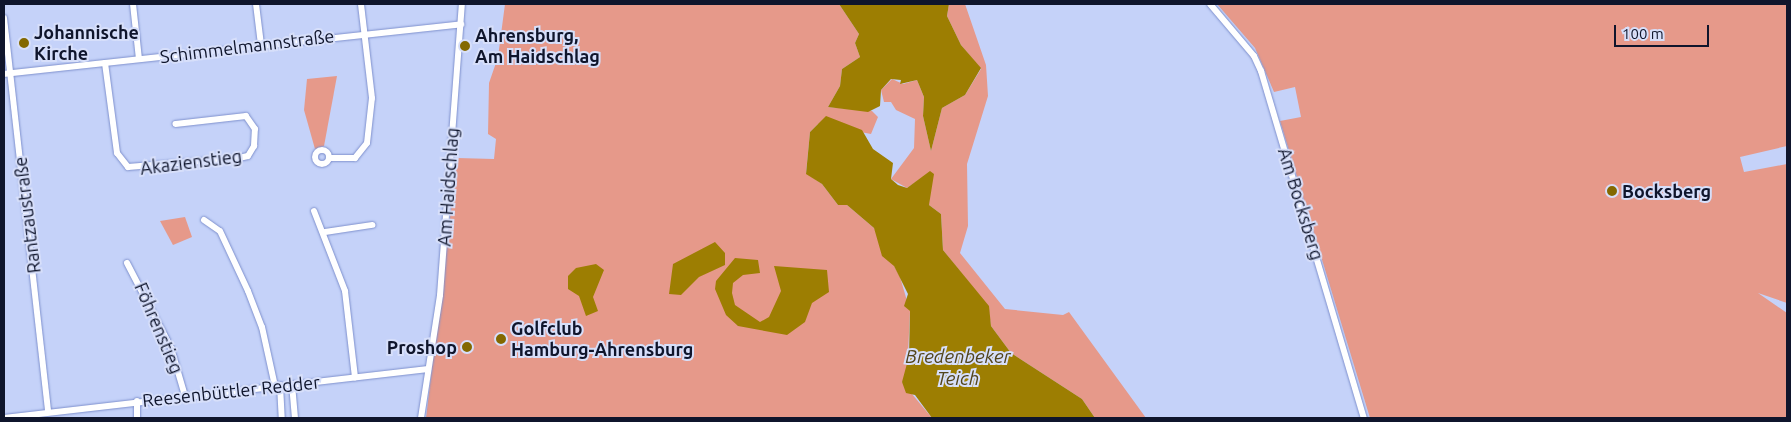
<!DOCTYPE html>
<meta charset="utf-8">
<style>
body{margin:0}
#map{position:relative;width:1791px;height:422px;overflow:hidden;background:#c5d2f9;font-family:Ubuntu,sans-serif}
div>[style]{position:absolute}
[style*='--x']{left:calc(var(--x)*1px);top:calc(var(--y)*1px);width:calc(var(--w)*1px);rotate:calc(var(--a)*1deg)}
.green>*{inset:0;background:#e6998a}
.water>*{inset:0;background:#9d7e02}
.roads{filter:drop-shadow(0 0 1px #7e90cd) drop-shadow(0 0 1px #7e90cd)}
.minor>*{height:6px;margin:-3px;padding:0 3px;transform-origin:3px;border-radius:3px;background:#fff}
.minor>.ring{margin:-3px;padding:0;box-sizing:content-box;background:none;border:6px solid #fff;border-radius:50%}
.dots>*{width:14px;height:14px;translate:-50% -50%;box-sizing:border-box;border:2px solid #d7dffa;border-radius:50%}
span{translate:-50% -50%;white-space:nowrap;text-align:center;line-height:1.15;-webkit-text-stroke:4px #d7dffa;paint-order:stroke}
.poi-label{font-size:18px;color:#0f152c;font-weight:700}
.left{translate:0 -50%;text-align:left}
.right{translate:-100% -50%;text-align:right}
.street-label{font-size:18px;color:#0f152c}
.water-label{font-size:19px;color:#53451c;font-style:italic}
.frame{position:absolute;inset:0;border:5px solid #0f152c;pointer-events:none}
.scale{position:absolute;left:1614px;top:25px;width:95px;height:22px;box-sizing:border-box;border:2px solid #0f152c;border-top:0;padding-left:6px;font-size:15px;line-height:18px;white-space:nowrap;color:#0f152c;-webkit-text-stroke:4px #d7dffa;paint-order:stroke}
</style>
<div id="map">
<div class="green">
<div style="clip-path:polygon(505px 4px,839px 4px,859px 34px,855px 43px,860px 57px,842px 69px,840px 86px,828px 107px,872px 111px,878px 117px,871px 134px,818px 124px,810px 132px,806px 173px,822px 184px,838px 205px,847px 205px,874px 228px,900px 277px,910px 311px,907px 376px,902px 382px,932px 418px,426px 418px,457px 158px,494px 159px,496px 139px,488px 134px,489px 83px,498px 57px)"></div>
<div style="clip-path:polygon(949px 4px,965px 4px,986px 65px,988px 96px,967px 164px,968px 226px,960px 253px,1005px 309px,1063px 315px,1069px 312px,1146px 418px,1095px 418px,1082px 399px,1011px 353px,991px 326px,988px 306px,943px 250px,941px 214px,929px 205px,930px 172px,907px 188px,891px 179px,914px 148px,915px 119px,896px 110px,891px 102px,884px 102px,881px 90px,892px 79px,903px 84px,917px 80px,924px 97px,923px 116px,931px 151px,942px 108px,965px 95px,981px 69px,961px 45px,947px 16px)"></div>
<div style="clip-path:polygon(1217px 4px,1787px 4px,1787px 146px,1740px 157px,1744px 172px,1787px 164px,1787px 303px,1758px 293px,1787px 313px,1787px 418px,1370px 418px,1280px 121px,1301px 117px,1295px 87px,1274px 92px,1255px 48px)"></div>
<div style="clip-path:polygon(337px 76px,324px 146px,315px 149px,304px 110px,307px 79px)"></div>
<div style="clip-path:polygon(185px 217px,192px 237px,173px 245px,160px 221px)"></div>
</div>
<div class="water">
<div style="clip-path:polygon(839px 4px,949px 4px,947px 16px,961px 45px,981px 68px,965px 95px,942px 108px,931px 151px,923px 116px,924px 97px,917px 80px,900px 84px,901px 80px,891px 79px,881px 90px,880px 106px,868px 112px,828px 107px,840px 86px,842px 69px,860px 57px,855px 43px,859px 34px)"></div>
<div style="clip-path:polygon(826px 116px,862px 130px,873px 149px,893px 163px,891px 179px,898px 185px,907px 188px,930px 171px,934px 174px,929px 205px,941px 214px,943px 250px,989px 306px,991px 326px,1011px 353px,1082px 399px,1095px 418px,932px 418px,915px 395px,906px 393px,902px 382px,909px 356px,910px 311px,904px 306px,908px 294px,894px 266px,882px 256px,874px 228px,847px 205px,838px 205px,822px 184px,806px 174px,810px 132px)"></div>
<div style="clip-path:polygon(715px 242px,725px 253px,725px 265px,699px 277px,681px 295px,669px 294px,673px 264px)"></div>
<div style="clip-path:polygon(735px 258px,758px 260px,760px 273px,743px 275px,733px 283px,732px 293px,735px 305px,760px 322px,769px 317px,781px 291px,774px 266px,827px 270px,829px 292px,812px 303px,805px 322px,787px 335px,738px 326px,726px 315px,715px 289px,716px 281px)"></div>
<div style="clip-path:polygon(596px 264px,604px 270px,593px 297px,598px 311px,586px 316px,579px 296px,568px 289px,568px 276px,576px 268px)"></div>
</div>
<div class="roads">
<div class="minor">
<div style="--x:133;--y:4;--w:55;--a:83.8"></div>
<div style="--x:256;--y:4;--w:41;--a:83"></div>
<div style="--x:1210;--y:4;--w:68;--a:49.8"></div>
<div style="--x:1254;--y:56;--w:17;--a:65"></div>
<div style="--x:1261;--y:71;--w:362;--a:73.5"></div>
<div style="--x:4;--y:18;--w:396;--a:83.6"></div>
<div style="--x:105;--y:63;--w:91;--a:82.4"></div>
<div style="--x:117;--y:153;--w:18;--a:52"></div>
<div style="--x:128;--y:167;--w:111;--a:-4.6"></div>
<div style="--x:239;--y:158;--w:9;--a:-13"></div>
<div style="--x:248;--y:156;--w:12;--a:-59"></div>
<div style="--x:254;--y:146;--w:17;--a:-87"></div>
<div style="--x:255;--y:129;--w:16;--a:-125"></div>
<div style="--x:246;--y:116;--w:71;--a:173.6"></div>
<div style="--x:4;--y:74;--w:460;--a:-6.2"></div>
<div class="ring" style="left:315px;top:150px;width:8px;height:8px"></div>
<div style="--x:329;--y:158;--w:26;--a:0"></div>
<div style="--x:355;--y:158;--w:19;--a:-51"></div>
<div style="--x:367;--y:143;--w:45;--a:-83.7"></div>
<div style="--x:372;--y:98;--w:95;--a:-96.7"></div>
<div style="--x:314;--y:211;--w:86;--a:68.8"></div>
<div style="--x:345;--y:291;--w:87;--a:83.4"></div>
<div style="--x:204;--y:220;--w:19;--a:35"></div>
<div style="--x:220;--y:231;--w:66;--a:65"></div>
<div style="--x:248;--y:291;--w:39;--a:69"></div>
<div style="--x:262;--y:327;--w:60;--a:77.6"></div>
<div style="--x:325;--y:232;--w:48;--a:-8.5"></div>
<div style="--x:127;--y:263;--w:96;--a:62.6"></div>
<div style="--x:171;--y:348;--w:50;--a:73.7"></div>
<div style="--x:292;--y:384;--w:34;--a:85"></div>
<div style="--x:280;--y:385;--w:33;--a:87"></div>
<div style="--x:4;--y:418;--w:427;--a:-6.6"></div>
<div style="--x:137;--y:418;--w:17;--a:-90"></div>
<div style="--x:421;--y:418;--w:124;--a:-81.2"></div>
<div style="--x:440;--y:295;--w:292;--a:-85.7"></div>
</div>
</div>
<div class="dots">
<div style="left:24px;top:43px;background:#836800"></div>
<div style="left:465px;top:46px;background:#836800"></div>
<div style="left:1612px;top:191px;background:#836800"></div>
<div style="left:501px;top:339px;background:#836800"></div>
<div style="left:467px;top:347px;background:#836800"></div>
</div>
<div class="poi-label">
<span class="left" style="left:34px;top:43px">Johannische<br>Kirche</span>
<span class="left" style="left:475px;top:46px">Ahrensburg,<br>Am Haidschlag</span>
<span class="left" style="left:1622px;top:191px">Bocksberg</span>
<span class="left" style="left:511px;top:339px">Golfclub<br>Hamburg-Ahrensburg</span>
<span class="right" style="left:457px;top:347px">Proshop</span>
</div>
<div class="street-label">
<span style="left:247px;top:46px;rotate:-7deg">Schimmelmannstraße</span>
<span style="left:191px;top:162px;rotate:-7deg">Akazienstieg</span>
<span style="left:448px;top:187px;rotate:-86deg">Am Haidschlag</span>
<span style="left:1301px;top:204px;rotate:73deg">Am Bocksberg</span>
<span style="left:27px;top:215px;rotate:-97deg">Rantzaustraße</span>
<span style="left:159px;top:328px;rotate:67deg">Föhrenstieg</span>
<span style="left:231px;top:391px;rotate:-6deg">Reesenbüttler Redder</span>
</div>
<div class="water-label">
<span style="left:958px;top:368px">Bredenbeker<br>Teich</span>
</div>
<div class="frame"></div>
<div class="scale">100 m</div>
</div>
